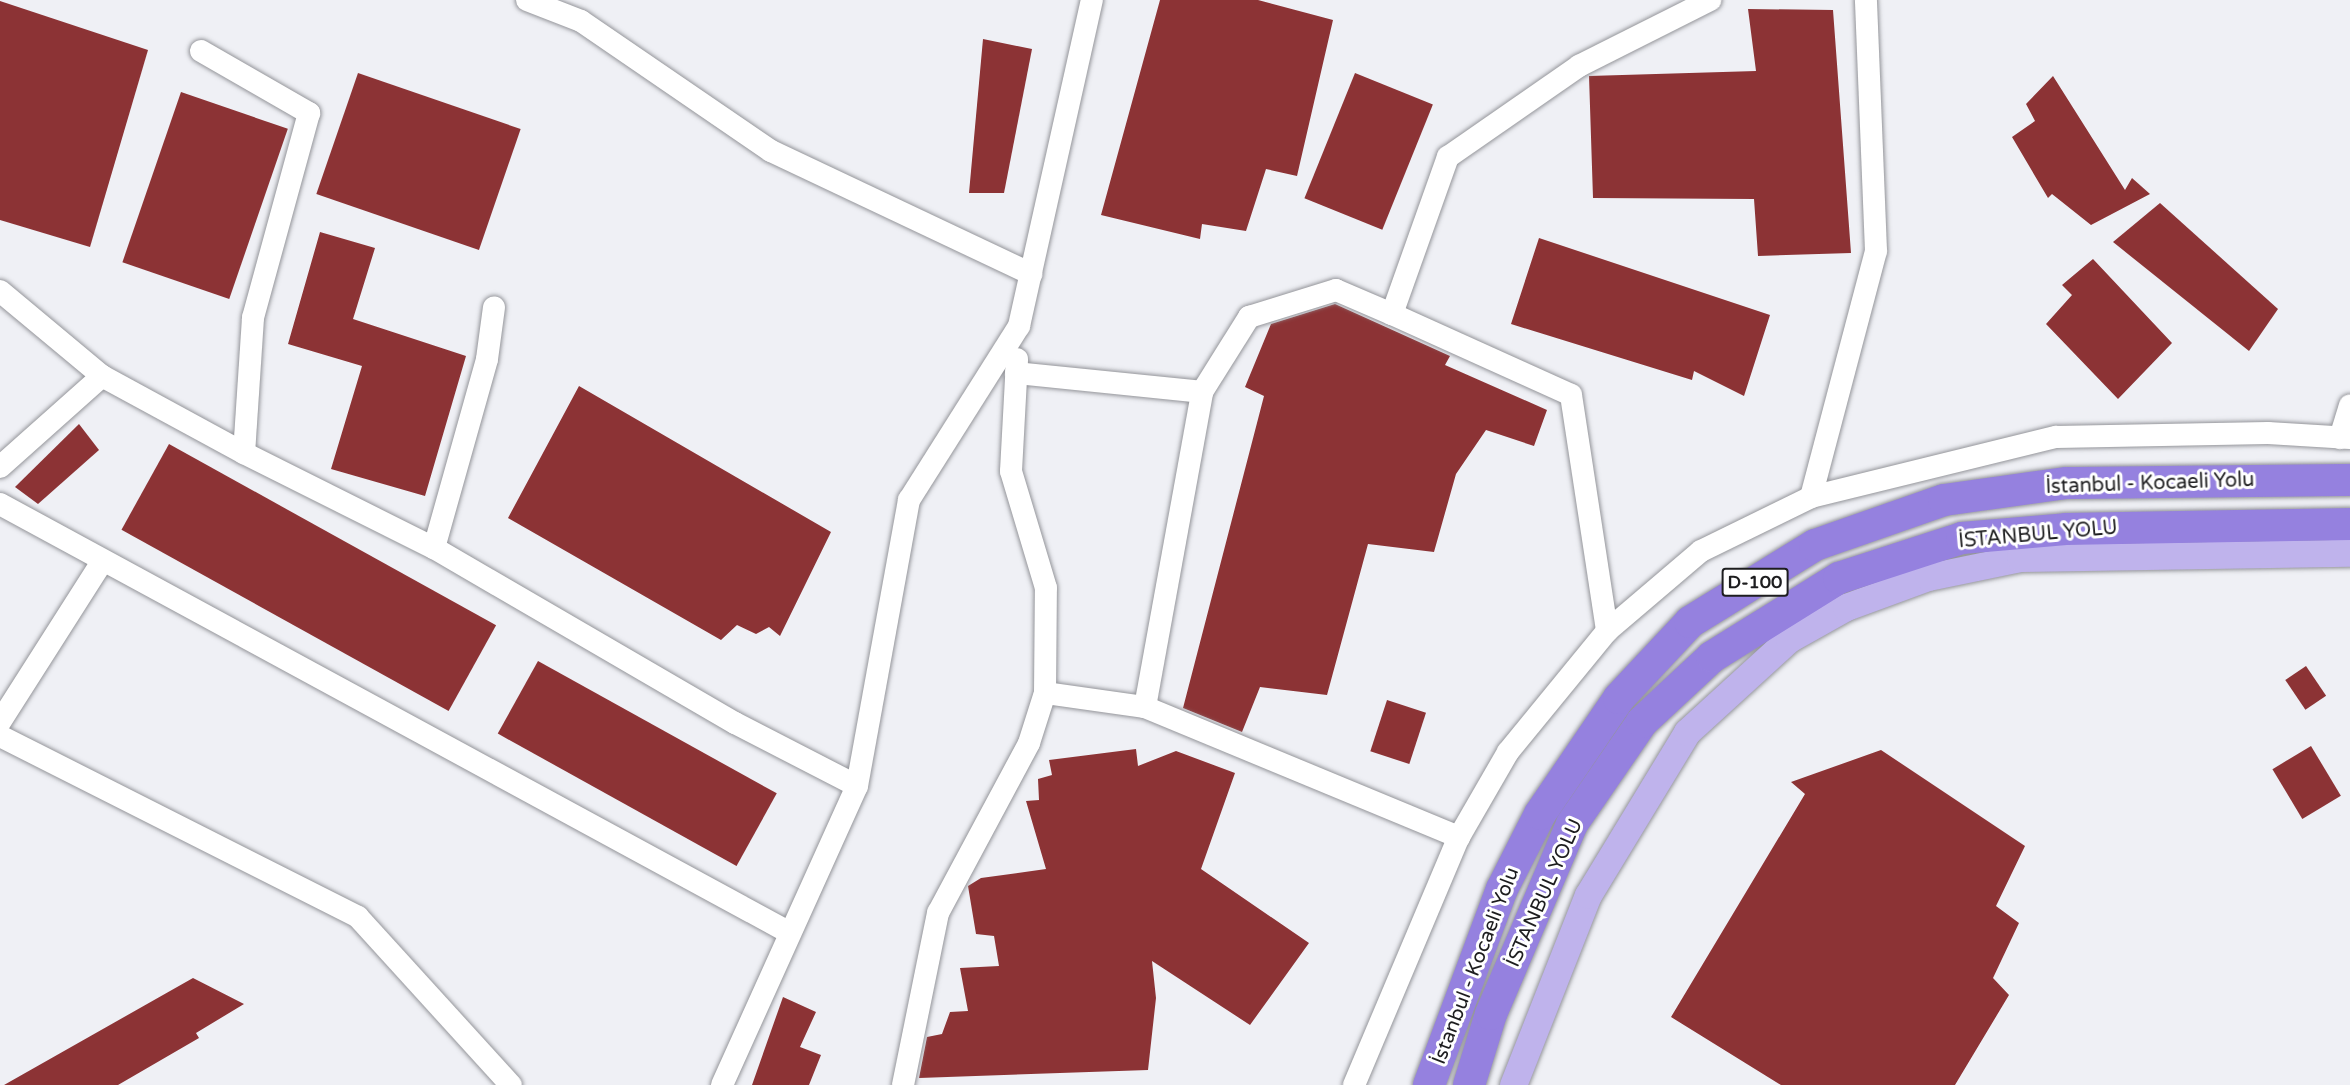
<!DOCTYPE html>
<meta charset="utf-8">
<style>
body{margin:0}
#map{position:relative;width:2350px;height:1085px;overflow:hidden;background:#eff0f5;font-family:"Varela Round",sans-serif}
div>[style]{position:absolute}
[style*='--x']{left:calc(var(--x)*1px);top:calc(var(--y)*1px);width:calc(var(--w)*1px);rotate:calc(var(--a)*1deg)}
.building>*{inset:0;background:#8c3335;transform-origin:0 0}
.roads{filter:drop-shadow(0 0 2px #94959a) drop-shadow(0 0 2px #94959a)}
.minor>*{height:22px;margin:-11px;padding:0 11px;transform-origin:11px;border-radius:11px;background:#fff}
.major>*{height:27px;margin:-13.5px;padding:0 13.5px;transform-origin:13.5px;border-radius:13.5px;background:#bfb3ec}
.highway>*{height:32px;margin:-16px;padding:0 16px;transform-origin:16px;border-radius:16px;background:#9581df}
span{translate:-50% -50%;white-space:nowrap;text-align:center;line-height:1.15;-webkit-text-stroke:6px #fff;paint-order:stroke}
.shield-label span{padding:2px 4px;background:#fff;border:2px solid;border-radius:4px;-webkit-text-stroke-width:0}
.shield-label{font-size:18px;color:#1d1d1f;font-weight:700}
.street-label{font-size:20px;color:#1d1d1f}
</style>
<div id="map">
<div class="building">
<div style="clip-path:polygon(1160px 0,1258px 0,1333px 20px,1297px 176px,1266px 169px,1246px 231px,1202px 224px,1200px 239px,1101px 215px)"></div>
<div style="clip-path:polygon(0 1px,148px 50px,90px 247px,0 220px)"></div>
<div style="clip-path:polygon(1748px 9px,1833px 10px,1851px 253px,1758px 256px,1754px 199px,1593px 198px,1589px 76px,1756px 71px)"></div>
<div style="clip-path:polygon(983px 39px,1032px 49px,1004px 193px,969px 193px)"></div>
<div style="left:358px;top:73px;width:172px;height:128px;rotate:19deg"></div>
<div style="left:1355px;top:73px;width:84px;height:135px;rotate:22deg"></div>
<div style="clip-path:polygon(2053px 76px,2125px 190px,2132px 178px,2150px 194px,2091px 225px,2052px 194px,2048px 198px,2012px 137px,2035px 121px,2026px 104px)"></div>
<div style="left:181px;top:92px;width:113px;height:180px;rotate:19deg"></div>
<div style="clip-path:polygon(2160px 203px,2278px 309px,2249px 351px,2113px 242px)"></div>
<div style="clip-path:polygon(320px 232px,375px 248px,353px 319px,466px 356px,425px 496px,331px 469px,362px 366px,288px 344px)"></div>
<div style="clip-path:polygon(1539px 238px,1770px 315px,1744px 396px,1694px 371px,1692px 380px,1511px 324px)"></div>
<div style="clip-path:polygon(2093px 259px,2172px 343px,2118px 399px,2046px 324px,2072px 295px,2062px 285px)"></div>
<div style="clip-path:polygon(1335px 304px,1450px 356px,1445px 365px,1547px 410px,1534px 446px,1486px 430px,1456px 474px,1434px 552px,1368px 544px,1327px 695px,1260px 687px,1242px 732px,1183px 708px,1264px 396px,1245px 387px,1271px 324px)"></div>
<div style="clip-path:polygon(579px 386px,831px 532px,780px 636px,769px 627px,756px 634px,737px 625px,721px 640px,508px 518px)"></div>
<div style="clip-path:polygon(79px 424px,99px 450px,38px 504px,15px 487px)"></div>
<div style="left:169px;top:444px;width:374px;height:98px;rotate:29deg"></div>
<div style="left:538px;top:661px;width:273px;height:83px;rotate:29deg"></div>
<div style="left:2306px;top:666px;width:36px;height:25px;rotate:56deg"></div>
<div style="left:1387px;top:700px;width:41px;height:54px;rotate:18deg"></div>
<div style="left:2311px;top:746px;width:58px;height:45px;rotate:59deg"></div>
<div style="clip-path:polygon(1136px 749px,1138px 766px,1176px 751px,1235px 773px,1201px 869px,1309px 943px,1250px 1025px,1152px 961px,1156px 998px,1148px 1070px,919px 1078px,927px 1037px,942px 1034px,950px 1012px,968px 1011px,960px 968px,999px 966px,994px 936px,976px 934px,968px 886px,981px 878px,1046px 869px,1026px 801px,1039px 800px,1038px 779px,1052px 775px,1049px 760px)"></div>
<div style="clip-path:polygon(1881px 750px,2025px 846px,1996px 906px,2019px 923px,1993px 978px,2009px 995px,1955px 1085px,1781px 1085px,1671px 1017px,1805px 794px,1791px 782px)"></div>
<div style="clip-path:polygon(193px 978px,244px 1004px,196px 1033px,199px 1038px,118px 1085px,4px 1085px)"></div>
<div style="clip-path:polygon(783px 997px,816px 1012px,800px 1047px,821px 1055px,809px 1085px,752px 1085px)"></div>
</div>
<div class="roads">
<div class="minor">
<div style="--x:527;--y:0;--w:58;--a:21.3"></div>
<div style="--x:581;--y:21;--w:230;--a:34.4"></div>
<div style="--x:771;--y:151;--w:288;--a:25.3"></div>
<div style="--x:201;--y:51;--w:125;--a:29.9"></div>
<div style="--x:309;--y:113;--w:213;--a:105.3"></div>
<div style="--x:253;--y:318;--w:135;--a:93.8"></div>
<div style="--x:0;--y:291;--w:133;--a:39.8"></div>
<div style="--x:1392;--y:314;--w:196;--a:24.3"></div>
<div style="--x:1571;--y:395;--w:239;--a:81.3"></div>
<div style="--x:1016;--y:373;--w:187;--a:5.8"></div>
<div style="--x:1202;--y:392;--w:89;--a:-57.9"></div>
<div style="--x:1249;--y:317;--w:91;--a:-17.2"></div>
<div style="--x:1336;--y:290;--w:61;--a:23.2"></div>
<div style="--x:1392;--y:314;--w:167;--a:-70.4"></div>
<div style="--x:1448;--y:157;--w:160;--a:-34.8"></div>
<div style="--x:1579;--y:66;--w:147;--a:-26.7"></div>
<div style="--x:2340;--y:438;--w:34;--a:-73"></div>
<div style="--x:0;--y:467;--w:137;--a:-41.7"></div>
<div style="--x:102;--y:376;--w:162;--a:28.5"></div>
<div style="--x:244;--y:453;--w:212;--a:26.6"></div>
<div style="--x:434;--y:548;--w:196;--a:-74.3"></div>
<div style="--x:487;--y:359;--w:52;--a:-82.3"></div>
<div style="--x:1811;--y:497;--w:254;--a:-75.2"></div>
<div style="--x:1876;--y:251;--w:251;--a:-92.3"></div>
<div style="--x:0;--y:504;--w:899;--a:28.5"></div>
<div style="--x:434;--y:548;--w:348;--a:30.2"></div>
<div style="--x:735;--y:723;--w:137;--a:27.3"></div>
<div style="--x:1045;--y:693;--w:101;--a:8"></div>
<div style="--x:1145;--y:707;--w:340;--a:22.5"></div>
<div style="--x:1145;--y:707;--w:320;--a:-79.7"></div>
<div style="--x:0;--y:722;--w:190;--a:-57.5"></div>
<div style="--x:0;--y:736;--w:401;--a:26.8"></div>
<div style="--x:358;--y:917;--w:227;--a:47.7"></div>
<div style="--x:722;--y:1085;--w:328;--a:-65.7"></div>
<div style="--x:857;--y:786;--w:291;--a:-79.7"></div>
<div style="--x:909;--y:500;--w:206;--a:-57.7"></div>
<div style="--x:1019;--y:326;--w:334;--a:-77.4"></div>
<div style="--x:903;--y:1085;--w:176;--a:-78.5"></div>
<div style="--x:938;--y:913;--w:193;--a:-61.8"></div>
<div style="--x:1029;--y:743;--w:52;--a:-72.3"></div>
<div style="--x:1045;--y:693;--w:105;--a:-89.5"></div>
<div style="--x:1046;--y:588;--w:122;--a:-106.7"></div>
<div style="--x:1011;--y:471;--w:112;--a:-86.9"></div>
<div style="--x:1354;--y:1085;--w:269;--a:-67.1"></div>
<div style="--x:1459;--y:837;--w:98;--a:-60"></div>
<div style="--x:1508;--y:752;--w:156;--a:-50.7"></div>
<div style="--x:1607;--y:631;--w:123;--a:-40.4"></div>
<div style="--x:1701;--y:551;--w:123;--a:-26.1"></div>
<div style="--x:1811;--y:497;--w:252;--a:-13.8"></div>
<div style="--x:2056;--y:437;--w:212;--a:-1.1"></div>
<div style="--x:2268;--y:433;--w:82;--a:3.5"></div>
</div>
<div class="major">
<div style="--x:1513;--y:1085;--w:204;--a:-68.5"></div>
<div style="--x:1588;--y:895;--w:191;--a:-58.7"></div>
<div style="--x:1687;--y:732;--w:138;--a:-42.4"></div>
<div style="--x:1789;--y:639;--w:65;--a:-29.3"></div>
<div style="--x:1846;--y:607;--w:87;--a:-20.1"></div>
<div style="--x:1928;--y:577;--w:94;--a:-11.7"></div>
<div style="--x:2020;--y:558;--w:330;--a:-0.9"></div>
</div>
<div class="highway">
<div style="--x:1429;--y:1085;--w:209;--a:-69.6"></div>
<div style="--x:1502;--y:889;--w:84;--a:-63.1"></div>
<div style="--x:1540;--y:814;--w:140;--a:-55.7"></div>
<div style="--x:1619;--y:698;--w:104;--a:-46.9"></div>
<div style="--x:1690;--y:622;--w:147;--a:-31.6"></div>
<div style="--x:1815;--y:545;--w:137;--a:-19.2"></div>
<div style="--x:1944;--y:500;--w:124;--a:-7.9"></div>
<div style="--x:2067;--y:483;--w:283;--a:-0.6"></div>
<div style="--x:1469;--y:1085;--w:74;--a:-72.8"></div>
<div style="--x:1491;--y:1014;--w:207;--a:-66.9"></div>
<div style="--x:1572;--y:824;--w:124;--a:-55.5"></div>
<div style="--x:1642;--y:722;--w:96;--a:-42.9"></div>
<div style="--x:1712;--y:657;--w:150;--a:-31.9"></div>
<div style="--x:1839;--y:578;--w:129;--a:-18"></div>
<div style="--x:1962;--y:538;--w:104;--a:-4.9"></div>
<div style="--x:2066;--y:529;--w:284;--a:-1"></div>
</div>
</div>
<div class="shield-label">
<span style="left:1755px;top:582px">D-100</span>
</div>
<div class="street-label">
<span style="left:2150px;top:484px;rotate:-2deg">İstanbul - Kocaeli Yolu</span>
<span style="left:2038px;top:535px;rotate:-5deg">İSTANBUL YOLU</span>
<span style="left:1545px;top:893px;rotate:-66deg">İSTANBUL YOLU</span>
<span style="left:1476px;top:966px;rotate:-69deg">İstanbul - Kocaeli Yolu</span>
</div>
</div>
